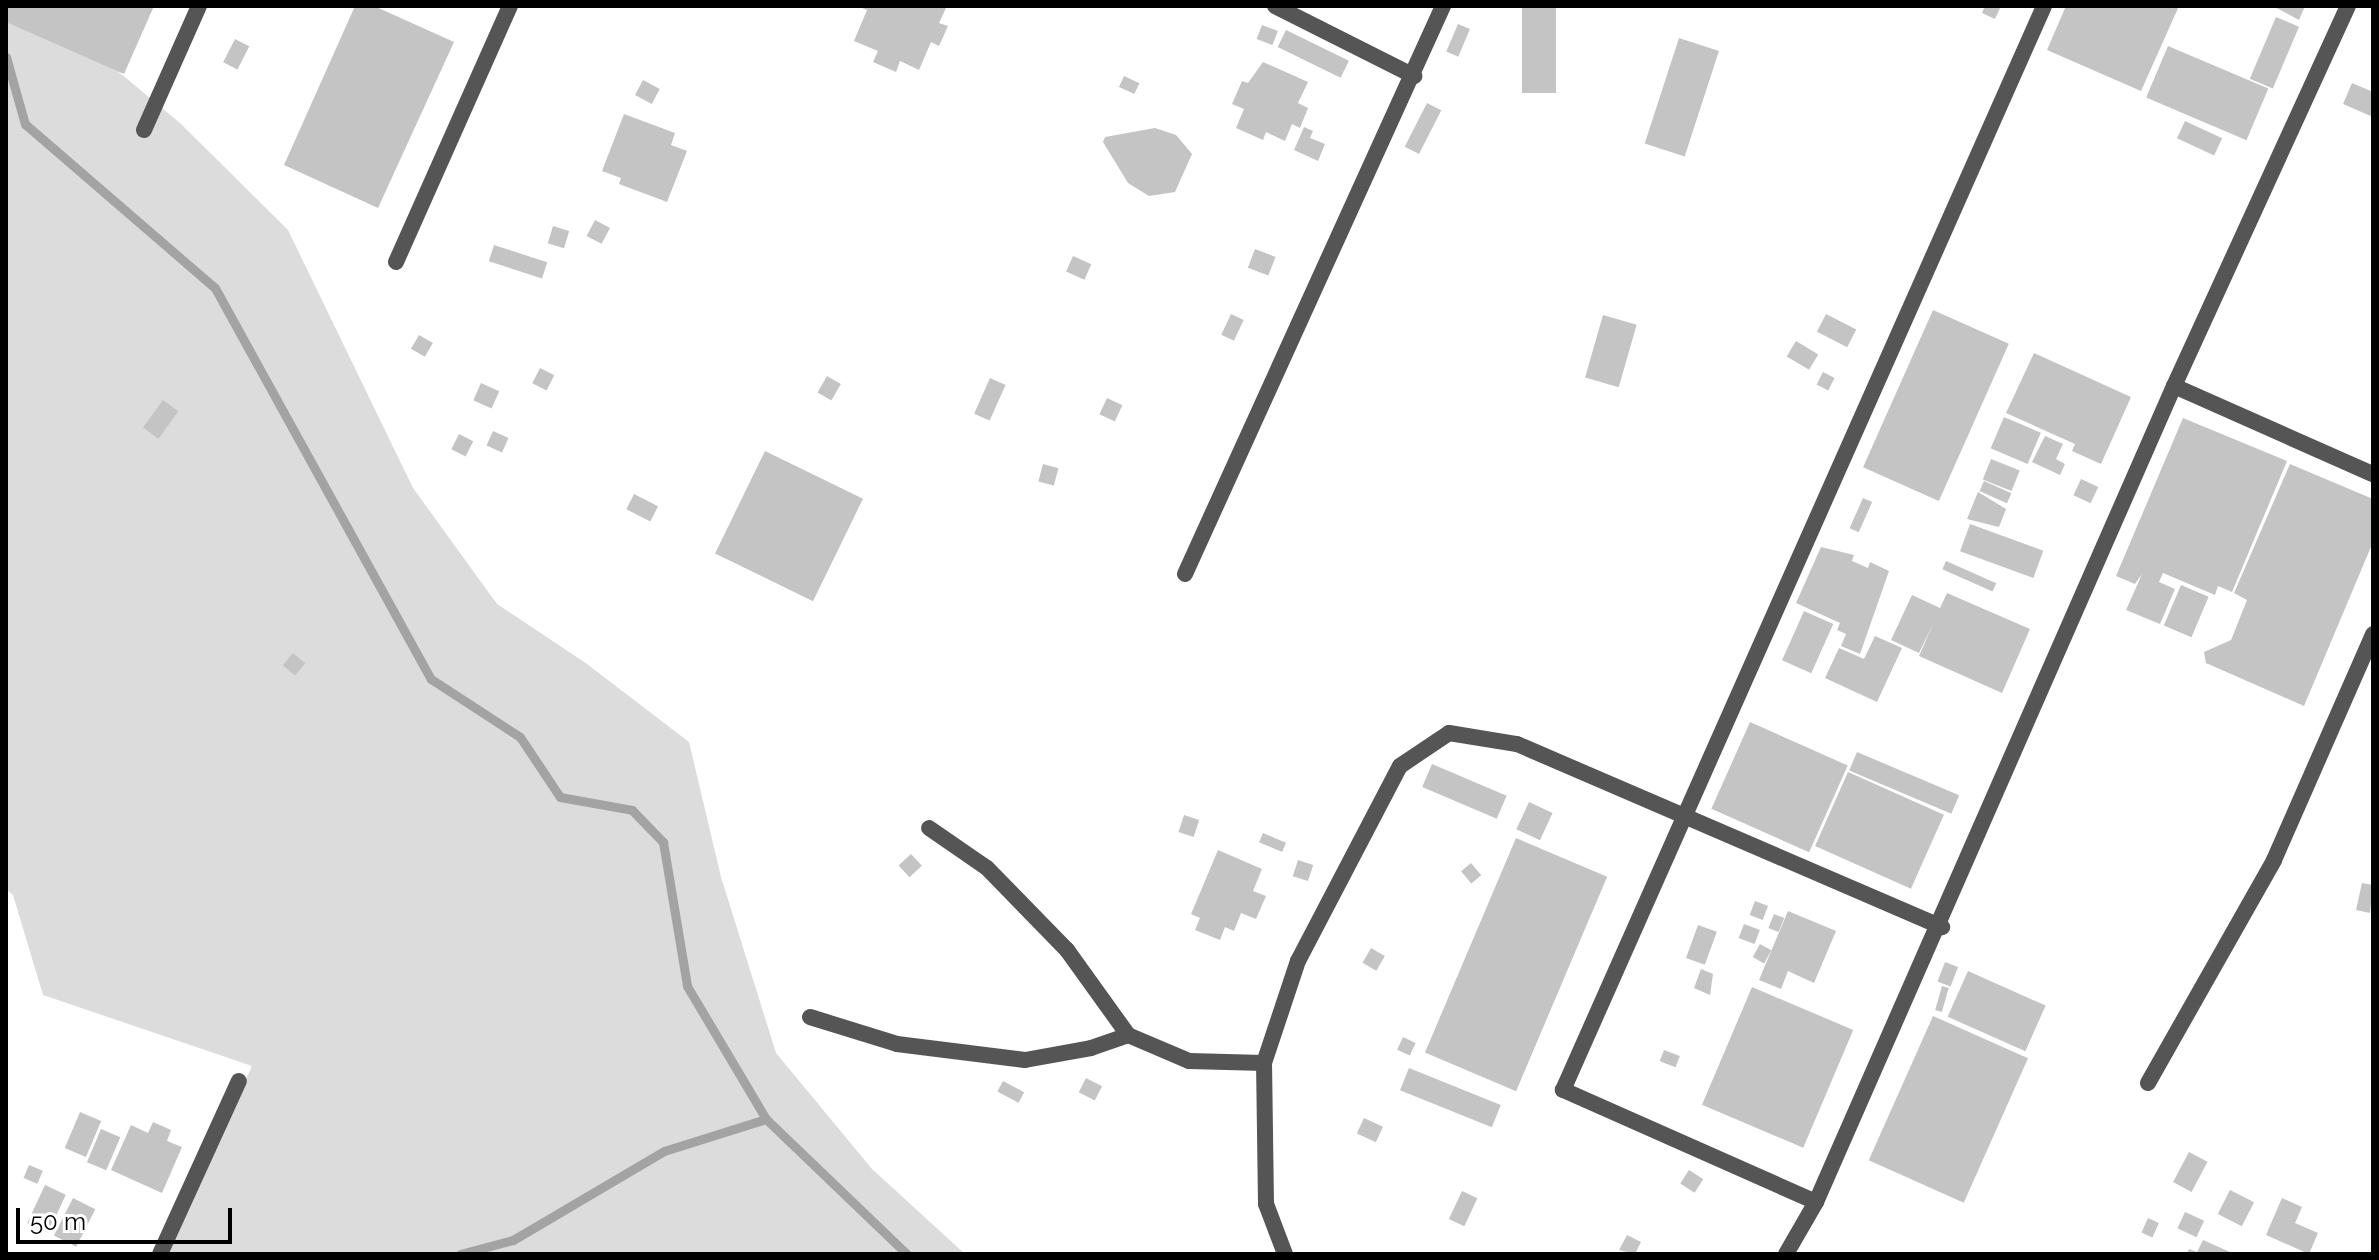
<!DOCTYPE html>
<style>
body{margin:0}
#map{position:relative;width:2379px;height:1260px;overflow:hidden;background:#fff;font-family:Raleway,sans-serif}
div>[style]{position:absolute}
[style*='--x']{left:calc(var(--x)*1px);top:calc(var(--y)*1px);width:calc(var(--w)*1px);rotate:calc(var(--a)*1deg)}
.green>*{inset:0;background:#dcdcdc}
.stream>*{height:9px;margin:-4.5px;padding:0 4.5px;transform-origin:4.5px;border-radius:4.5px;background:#a3a3a3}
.building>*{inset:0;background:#c4c4c4;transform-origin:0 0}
.minor>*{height:16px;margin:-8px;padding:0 8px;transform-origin:8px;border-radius:8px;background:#555}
span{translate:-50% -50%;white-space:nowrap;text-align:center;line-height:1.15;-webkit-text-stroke:7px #fff;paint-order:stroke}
.frame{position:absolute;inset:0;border:8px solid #000;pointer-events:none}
.scale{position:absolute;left:16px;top:1208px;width:216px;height:36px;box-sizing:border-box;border:4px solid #000;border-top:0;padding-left:10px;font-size:24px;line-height:28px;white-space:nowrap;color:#000;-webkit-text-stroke:6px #fff;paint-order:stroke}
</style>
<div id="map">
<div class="green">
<div style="clip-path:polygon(6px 6px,91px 49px,180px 123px,288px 230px,413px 488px,497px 604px,587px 664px,689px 742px,721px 877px,776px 1053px,872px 1169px,965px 1254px,165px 1254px,252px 1066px,43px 995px,13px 895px,6px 889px)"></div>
</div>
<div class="stream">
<div style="--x:6;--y:57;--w:70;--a:74.2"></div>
<div style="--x:25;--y:124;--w:251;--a:40.8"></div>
<div style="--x:215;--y:288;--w:447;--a:61.1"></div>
<div style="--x:431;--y:679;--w:106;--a:33.1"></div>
<div style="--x:520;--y:737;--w:72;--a:56.3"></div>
<div style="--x:560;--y:797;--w:73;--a:10.2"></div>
<div style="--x:632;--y:810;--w:45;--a:45.9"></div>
<div style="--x:663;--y:842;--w:146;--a:80.5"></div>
<div style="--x:687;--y:986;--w:155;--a:59.3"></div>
<div style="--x:766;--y:1119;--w:195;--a:43.8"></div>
<div style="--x:460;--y:1254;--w:55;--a:-14.8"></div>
<div style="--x:513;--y:1240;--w:175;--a:-30.5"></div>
<div style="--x:664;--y:1151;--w:107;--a:-17.4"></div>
</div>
<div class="building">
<div style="clip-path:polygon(6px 6px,154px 6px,124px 74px,6px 22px)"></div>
<div style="clip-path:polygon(355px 6px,374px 6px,454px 42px,378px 208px,284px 165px)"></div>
<div style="clip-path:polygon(857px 6px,947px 6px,939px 23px,948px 26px,939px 46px,931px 42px,919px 70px,900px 61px,896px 72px,873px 62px,878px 51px,854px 41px,867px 10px)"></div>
<div style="left:1522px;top:6px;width:34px;height:87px"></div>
<div style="clip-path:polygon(1985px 6px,2001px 6px,1995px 19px,1982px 13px)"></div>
<div style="clip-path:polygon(2066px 6px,2179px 6px,2141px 91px,2047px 50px)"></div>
<div style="clip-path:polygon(2273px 6px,2305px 6px,2299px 20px)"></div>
<div style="left:2276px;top:17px;width:25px;height:67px;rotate:23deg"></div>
<div style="left:1458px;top:24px;width:13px;height:30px;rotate:23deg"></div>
<div style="left:1262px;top:25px;width:17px;height:15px;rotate:21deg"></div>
<div style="left:1286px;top:30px;width:70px;height:19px;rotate:26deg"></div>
<div style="left:1679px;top:38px;width:42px;height:111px;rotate:18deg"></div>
<div style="left:235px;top:39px;width:16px;height:26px;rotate:27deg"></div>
<div style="left:2168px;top:46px;width:109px;height:56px;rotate:23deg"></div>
<div style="clip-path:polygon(1263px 62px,1308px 82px,1298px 103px,1308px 108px,1300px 128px,1292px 124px,1285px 141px,1266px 132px,1263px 140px,1236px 128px,1244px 109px,1232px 104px,1242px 81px,1248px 83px)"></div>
<div style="left:1124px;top:76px;width:17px;height:12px;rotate:25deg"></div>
<div style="left:643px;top:80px;width:19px;height:17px;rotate:28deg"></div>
<div style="clip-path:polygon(2352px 83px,2373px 92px,2373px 117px,2343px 104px)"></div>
<div style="left:1427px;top:103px;width:16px;height:49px;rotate:27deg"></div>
<div style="clip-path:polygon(624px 114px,675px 133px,671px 145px,687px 151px,667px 202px,619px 184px,621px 178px,602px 171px)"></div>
<div style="left:2185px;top:121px;width:41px;height:19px;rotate:25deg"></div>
<div style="clip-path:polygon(1304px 127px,1313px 131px,1310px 138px,1325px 144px,1318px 161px,1294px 150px)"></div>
<div style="clip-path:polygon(1155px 128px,1176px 135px,1192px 154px,1175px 192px,1149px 196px,1128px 183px,1103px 142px,1105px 137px)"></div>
<div style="left:595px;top:220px;width:17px;height:18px;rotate:28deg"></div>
<div style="left:553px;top:226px;width:17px;height:18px;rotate:17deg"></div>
<div style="left:494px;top:245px;width:56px;height:17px;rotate:18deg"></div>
<div style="left:1255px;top:249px;width:22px;height:20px;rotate:21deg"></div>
<div style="left:1073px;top:256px;width:20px;height:17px;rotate:24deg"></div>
<div style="left:1933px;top:310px;width:83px;height:172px;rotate:24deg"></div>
<div style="left:1231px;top:314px;width:14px;height:23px;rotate:25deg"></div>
<div style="left:1826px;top:314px;width:34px;height:20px;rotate:27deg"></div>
<div style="left:1603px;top:315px;width:35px;height:65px;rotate:16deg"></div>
<div style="left:419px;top:335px;width:16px;height:16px;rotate:30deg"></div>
<div style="left:1796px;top:341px;width:26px;height:18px;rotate:31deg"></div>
<div style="clip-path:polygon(2034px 353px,2131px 397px,2101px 464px,2072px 451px,2075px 444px,2006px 413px)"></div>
<div style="left:540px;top:368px;width:16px;height:17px;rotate:27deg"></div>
<div style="left:1823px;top:372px;width:13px;height:14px;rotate:27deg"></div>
<div style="left:827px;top:376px;width:16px;height:19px;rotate:30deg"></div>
<div style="left:990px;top:378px;width:17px;height:39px;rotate:24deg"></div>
<div style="left:481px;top:383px;width:20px;height:19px;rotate:24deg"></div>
<div style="left:1107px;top:398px;width:17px;height:18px;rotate:25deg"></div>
<div style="left:163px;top:400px;width:19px;height:34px;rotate:36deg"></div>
<div style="left:2004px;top:417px;width:40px;height:34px;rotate:23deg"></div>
<div style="clip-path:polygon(2183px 418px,2287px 461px,2232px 592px,2218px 586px,2215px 595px,2163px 573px,2159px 582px,2175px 589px,2160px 624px,2126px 610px,2142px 574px,2135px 584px,2116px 576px)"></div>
<div style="left:493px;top:431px;width:17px;height:16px;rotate:24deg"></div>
<div style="left:459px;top:434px;width:16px;height:17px;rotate:27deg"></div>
<div style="clip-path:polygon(2045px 436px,2063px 444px,2056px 459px,2065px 464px,2060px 475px,2032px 462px)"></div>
<div style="left:765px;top:451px;width:109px;height:114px;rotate:26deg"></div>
<div style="left:1991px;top:459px;width:31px;height:22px;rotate:22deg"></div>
<div style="left:1043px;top:464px;width:16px;height:18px;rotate:15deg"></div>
<div style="clip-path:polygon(2290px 464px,2373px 499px,2373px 542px,2304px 706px,2206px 663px,2204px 652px,2231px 640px,2247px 600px,2234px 593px)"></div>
<div style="left:2081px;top:479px;width:19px;height:18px;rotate:25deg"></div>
<div style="left:1984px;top:481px;width:30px;height:11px;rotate:24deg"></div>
<div style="clip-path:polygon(1978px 492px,2006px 509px,1999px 527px,1967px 519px)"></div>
<div style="left:634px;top:494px;width:27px;height:17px;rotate:27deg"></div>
<div style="left:1863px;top:498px;width:10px;height:33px;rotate:24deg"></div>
<div style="left:1970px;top:524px;width:78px;height:29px;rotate:20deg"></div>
<div style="clip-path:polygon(1821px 547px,1854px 555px,1852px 561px,1868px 568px,1870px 562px,1889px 571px,1860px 654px,1841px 646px,1846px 634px,1837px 630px,1840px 623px,1796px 603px)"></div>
<div style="left:1946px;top:561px;width:55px;height:9px;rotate:24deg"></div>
<div style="left:2181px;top:585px;width:30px;height:44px;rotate:23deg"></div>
<div style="clip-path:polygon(1947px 593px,2030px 629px,2002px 693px,1919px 656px,1933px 624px,1919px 653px,1891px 640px,1912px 595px,1940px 608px)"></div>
<div style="left:1804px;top:611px;width:32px;height:54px;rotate:24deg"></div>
<div style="clip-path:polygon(1875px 636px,1902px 648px,1877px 702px,1825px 678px,1839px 648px,1864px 659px)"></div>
<div style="left:293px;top:653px;width:16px;height:16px;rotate:40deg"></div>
<div style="left:1750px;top:722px;width:107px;height:95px;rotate:24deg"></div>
<div style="left:1857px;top:752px;width:111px;height:20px;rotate:23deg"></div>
<div style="left:1432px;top:764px;width:81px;height:25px;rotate:23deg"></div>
<div style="left:1848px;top:772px;width:105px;height:81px;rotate:24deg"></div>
<div style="left:1529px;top:802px;width:26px;height:30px;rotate:25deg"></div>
<div style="left:1184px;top:815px;width:16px;height:18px;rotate:18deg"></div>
<div style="left:1263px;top:833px;width:25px;height:10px;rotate:23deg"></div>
<div style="left:1516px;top:838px;width:99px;height:233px;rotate:23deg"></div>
<div style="clip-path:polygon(1218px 850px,1262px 869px,1253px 891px,1266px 896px,1256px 919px,1241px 913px,1234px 931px,1225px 927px,1220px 940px,1195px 930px,1200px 918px,1191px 914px)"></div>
<div style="left:911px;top:854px;width:16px;height:17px;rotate:47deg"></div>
<div style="left:1298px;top:860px;width:16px;height:17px;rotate:18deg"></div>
<div style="left:1471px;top:863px;width:16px;height:13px;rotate:50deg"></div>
<div style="clip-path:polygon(2362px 883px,2373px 885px,2370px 913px,2356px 910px)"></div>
<div style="left:1755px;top:901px;width:14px;height:15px;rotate:21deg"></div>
<div style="clip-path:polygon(1788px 911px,1836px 931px,1814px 983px,1788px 971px,1781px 989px,1759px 980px)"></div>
<div style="left:1774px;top:914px;width:11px;height:15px;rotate:22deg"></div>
<div style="left:1744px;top:924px;width:17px;height:15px;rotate:21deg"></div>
<div style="left:1698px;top:925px;width:20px;height:35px;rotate:20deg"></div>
<div style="left:1760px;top:944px;width:13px;height:15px;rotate:29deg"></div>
<div style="left:1371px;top:948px;width:16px;height:17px;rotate:30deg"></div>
<div style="left:1945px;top:962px;width:14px;height:21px;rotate:21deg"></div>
<div style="clip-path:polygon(1701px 969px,1713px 974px,1710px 995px,1694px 988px)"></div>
<div style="left:1968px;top:971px;width:85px;height:50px;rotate:24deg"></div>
<div style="left:1942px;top:986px;width:7px;height:25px;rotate:16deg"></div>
<div style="left:1752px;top:987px;width:110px;height:128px;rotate:23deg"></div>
<div style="left:1933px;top:1016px;width:104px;height:158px;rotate:24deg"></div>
<div style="left:1403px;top:1037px;width:14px;height:14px;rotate:25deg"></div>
<div style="left:1664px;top:1050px;width:17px;height:12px;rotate:21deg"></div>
<div style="left:1409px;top:1068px;width:99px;height:24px;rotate:22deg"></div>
<div style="left:1086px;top:1078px;width:18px;height:16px;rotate:27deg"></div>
<div style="left:1003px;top:1081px;width:24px;height:12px;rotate:28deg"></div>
<div style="left:80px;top:1112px;width:23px;height:39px;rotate:23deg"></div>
<div style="left:1364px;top:1118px;width:21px;height:17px;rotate:25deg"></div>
<div style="clip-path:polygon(153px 1122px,171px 1130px,167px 1141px,182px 1147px,162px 1193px,111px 1170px,131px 1125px,148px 1133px)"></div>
<div style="left:101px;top:1129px;width:21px;height:36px;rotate:23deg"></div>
<div style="left:2189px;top:1152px;width:21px;height:34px;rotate:28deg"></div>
<div style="left:29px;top:1165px;width:15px;height:14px;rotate:23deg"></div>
<div style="left:1689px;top:1170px;width:17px;height:16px;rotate:33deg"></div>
<div style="left:45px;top:1185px;width:23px;height:42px;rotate:25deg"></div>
<div style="left:2230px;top:1190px;width:27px;height:27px;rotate:27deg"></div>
<div style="left:1462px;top:1191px;width:17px;height:31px;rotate:25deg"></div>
<div style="left:73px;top:1198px;width:25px;height:42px;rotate:27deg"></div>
<div style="clip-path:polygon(2282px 1198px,2302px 1207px,2295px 1223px,2318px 1233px,2309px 1254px,2266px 1235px)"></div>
<div style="left:2185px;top:1212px;width:21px;height:18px;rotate:25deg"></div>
<div style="left:2148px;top:1218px;width:12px;height:16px;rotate:24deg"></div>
<div style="clip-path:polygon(1627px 1235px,1641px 1242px,1635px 1254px,1619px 1250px)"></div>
<div style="clip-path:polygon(2203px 1240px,2230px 1252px,2229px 1254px,2187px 1254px,2189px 1249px,2197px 1252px)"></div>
</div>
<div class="minor">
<div style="--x:1275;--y:6;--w:156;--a:26.7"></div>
<div style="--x:144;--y:130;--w:136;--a:-66.1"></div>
<div style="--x:396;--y:262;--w:280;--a:-66"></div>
<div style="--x:2174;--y:386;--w:218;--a:23.9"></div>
<div style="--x:1185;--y:574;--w:624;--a:-65.57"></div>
<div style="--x:929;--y:828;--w:70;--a:34.6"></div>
<div style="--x:987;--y:868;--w:115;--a:45.7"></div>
<div style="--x:1067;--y:950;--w:105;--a:54.3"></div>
<div style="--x:1128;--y:1035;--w:66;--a:23.1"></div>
<div style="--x:1189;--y:1061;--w:75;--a:1.5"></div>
<div style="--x:810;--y:1017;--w:91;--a:17.2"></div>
<div style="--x:897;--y:1044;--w:129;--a:7.1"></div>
<div style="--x:1025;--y:1060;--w:67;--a:-10.3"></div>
<div style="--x:1091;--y:1048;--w:39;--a:-19"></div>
<div style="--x:2148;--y:1083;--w:256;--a:-60.5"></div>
<div style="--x:2274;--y:860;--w:247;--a:-66.3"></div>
<div style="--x:1816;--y:1202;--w:277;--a:-156.1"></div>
<div style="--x:1563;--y:1090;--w:1186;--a:-66.07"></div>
<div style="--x:160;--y:1254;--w:190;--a:-65.5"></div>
<div style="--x:1285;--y:1254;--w:53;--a:-110.8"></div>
<div style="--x:1266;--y:1204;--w:141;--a:-90.8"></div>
<div style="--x:1264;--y:1063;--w:108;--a:-71.6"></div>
<div style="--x:1298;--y:961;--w:220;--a:-62.4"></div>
<div style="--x:1400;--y:766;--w:59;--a:-34"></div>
<div style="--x:1449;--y:733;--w:69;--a:9.2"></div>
<div style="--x:1517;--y:744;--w:463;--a:23.3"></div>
<div style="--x:1786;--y:1254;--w:60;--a:-60"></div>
<div style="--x:1816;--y:1202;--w:891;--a:-66.31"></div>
<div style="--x:2174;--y:386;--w:418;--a:-65.4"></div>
</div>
<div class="frame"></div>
<div class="scale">50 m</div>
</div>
